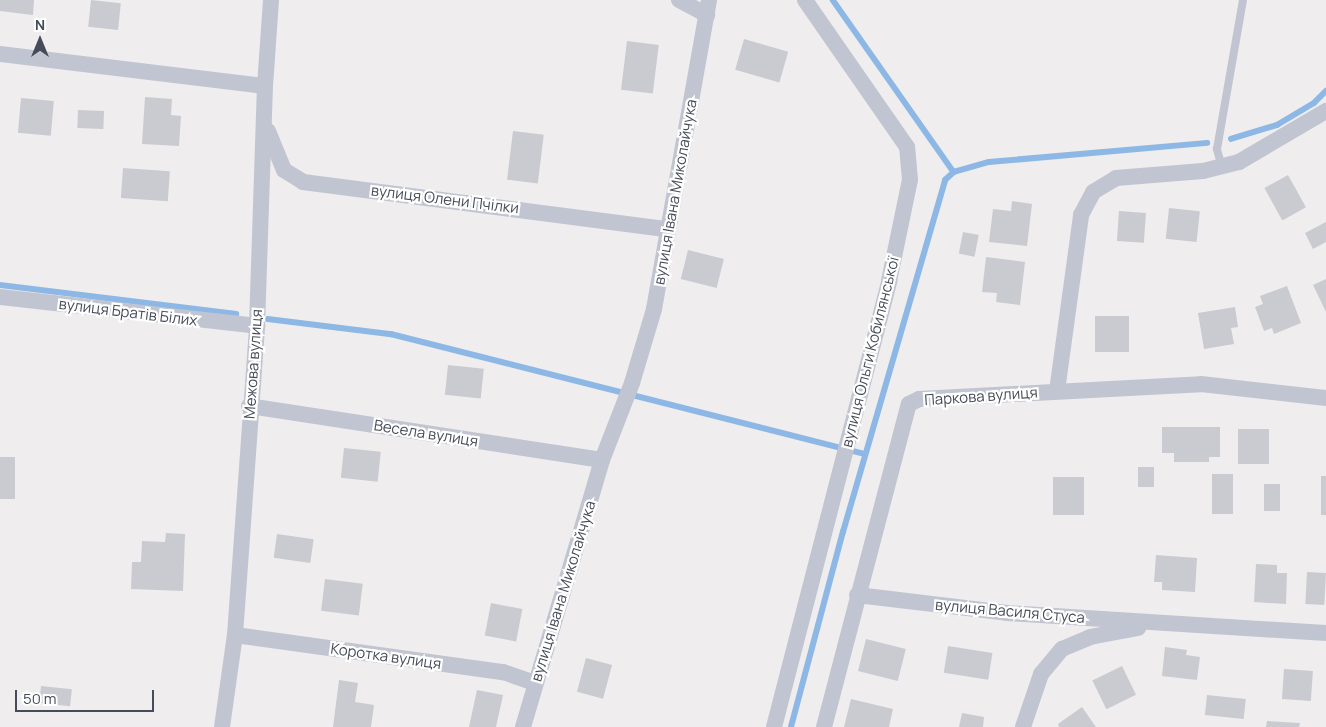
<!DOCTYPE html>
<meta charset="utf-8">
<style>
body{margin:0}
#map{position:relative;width:1326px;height:727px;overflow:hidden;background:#efeded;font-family:Manrope,sans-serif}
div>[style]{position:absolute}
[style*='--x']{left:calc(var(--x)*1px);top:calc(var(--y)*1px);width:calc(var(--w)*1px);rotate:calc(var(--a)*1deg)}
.stream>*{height:5.5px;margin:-2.75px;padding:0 2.75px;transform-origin:2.75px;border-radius:2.75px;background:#8db8e5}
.building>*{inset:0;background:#cacbd1;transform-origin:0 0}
.service>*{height:8px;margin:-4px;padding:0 4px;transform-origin:4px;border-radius:4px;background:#c1c5d1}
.minor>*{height:16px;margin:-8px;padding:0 8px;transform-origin:8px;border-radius:8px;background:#c1c5d1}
span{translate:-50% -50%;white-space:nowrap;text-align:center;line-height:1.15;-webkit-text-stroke:4.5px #fff;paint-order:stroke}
.street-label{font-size:15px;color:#464b59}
.north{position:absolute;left:15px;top:15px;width:50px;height:50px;-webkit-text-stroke:4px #fff;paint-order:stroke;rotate:0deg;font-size:14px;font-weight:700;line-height:20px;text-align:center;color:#464b59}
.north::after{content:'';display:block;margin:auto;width:18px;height:22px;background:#464b59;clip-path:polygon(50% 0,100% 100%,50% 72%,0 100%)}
.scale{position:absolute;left:15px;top:690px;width:139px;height:22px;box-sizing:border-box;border:2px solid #464b59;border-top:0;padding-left:6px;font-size:15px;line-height:18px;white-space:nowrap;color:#464b59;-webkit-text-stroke:4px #fff;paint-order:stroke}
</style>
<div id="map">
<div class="stream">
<div style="--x:833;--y:0;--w:210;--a:54.9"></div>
<div style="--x:1231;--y:139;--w:48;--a:-16.9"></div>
<div style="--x:1277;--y:125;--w:43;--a:-30.7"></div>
<div style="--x:1314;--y:103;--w:17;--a:-45"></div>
<div style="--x:0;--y:285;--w:238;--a:7"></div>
<div style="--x:268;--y:319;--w:124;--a:7"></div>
<div style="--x:391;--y:334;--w:489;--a:14.2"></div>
<div style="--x:791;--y:727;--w:202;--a:-75.1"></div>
<div style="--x:843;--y:532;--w:366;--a:-73.8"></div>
<div style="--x:945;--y:180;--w:12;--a:-42"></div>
<div style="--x:954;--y:172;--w:36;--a:-16"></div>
<div style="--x:989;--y:162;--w:219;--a:-5"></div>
</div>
<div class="building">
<div style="clip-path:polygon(0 0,34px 0,33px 15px,0 11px)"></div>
<div style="left:91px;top:0;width:30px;height:27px;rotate:6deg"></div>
<div style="left:744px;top:39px;width:46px;height:32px;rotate:16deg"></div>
<div style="left:627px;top:41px;width:32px;height:49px;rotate:7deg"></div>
<div style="clip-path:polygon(145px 97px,172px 99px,171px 115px,181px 116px,179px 146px,142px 144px)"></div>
<div style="left:21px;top:98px;width:33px;height:35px;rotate:5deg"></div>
<div style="left:78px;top:110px;width:26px;height:18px;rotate:2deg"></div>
<div style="left:513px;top:131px;width:31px;height:49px;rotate:7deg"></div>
<div style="left:123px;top:168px;width:47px;height:30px;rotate:4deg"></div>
<div style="left:1288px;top:175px;width:37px;height:27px;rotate:61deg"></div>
<div style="clip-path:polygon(1012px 201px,1032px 204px,1027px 246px,989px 242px,993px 209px,1011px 211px)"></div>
<div style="left:1169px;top:208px;width:31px;height:31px;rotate:6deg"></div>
<div style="left:1119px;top:211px;width:27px;height:30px;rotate:4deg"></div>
<div style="clip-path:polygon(1326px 222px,1326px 242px,1313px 249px,1305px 233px)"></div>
<div style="left:963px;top:232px;width:16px;height:22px;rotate:11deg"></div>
<div style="left:688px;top:250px;width:37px;height:30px;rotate:14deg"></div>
<div style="clip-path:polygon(986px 257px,1025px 262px,1020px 305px,996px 302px,997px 293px,982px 292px)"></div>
<div style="clip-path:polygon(1326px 279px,1326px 312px,1313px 285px)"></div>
<div style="clip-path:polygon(1287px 286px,1301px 323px,1274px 334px,1272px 328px,1264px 331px,1255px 307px,1263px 304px,1260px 296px)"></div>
<div style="clip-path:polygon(1235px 307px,1238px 327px,1231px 328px,1234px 344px,1204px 349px,1198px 313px)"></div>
<div style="left:1095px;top:316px;width:34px;height:36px"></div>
<div style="left:448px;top:365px;width:36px;height:30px;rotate:6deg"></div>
<div style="clip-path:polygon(1162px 427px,1220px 427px,1220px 457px,1209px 457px,1209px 462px,1174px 462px,1174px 453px,1162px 453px)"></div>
<div style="left:1238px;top:429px;width:31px;height:35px"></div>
<div style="left:344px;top:448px;width:37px;height:30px;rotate:6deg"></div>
<div style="left:0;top:457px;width:15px;height:42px"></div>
<div style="left:1138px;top:467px;width:16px;height:20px"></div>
<div style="left:1212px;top:474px;width:21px;height:40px"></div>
<div style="left:1321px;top:476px;width:5px;height:39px"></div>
<div style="left:1053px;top:477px;width:31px;height:38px"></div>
<div style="left:1264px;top:484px;width:16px;height:27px"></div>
<div style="clip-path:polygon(166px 533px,185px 534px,183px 591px,131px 589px,132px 562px,141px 562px,142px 541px,165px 542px)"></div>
<div style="left:277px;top:534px;width:37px;height:24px;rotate:8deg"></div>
<div style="clip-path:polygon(1156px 555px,1197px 558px,1195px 592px,1162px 590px,1162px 582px,1154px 582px)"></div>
<div style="clip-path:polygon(1256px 564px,1277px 565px,1277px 573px,1287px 573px,1286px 604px,1254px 602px)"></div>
<div style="left:1307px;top:572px;width:19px;height:32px;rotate:3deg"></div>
<div style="left:325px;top:579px;width:38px;height:32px;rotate:7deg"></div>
<div style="left:491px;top:603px;width:32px;height:33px;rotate:11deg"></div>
<div style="left:866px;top:639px;width:41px;height:33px;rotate:14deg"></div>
<div style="left:948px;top:646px;width:45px;height:27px;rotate:9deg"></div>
<div style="clip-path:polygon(1165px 647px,1187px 650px,1186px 655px,1200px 657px,1197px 680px,1162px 676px)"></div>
<div style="left:586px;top:658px;width:27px;height:35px;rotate:15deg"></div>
<div style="left:1122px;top:666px;width:32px;height:33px;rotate:64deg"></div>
<div style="left:1284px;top:669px;width:29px;height:30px;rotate:4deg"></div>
<div style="clip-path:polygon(339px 680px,358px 683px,355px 702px,374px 705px,371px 727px,333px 727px)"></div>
<div style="left:41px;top:686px;width:31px;height:17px;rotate:6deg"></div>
<div style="clip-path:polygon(477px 690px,503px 695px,496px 727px,469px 727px)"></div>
<div style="left:1207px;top:695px;width:39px;height:20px;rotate:6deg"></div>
<div style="clip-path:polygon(851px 699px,893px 709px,889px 727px,844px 727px)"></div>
<div style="clip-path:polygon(1082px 707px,1096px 727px,1059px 727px,1058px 724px)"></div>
<div style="clip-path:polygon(962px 713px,984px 717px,983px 727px,959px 727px)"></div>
<div style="clip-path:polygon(1267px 721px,1300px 723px,1299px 727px,1266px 727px)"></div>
</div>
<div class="service">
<div style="--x:1222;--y:167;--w:19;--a:-106"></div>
<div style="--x:1217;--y:149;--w:151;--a:-80.1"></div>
</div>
<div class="minor">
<div style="--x:679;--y:0;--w:32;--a:28"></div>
<div style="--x:0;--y:54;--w:267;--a:6.9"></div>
<div style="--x:268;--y:131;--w:42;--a:67.7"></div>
<div style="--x:284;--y:170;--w:22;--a:32"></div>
<div style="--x:303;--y:182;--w:367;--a:7.4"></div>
<div style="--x:0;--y:297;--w:259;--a:6.4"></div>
<div style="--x:1057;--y:391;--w:178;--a:-82.2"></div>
<div style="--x:1081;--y:215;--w:26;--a:-62"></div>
<div style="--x:1093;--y:192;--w:27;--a:-31"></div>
<div style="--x:1116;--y:178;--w:87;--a:-4.6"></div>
<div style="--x:1203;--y:171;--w:37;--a:-14"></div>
<div style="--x:1239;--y:162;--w:101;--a:-30.4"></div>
<div style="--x:249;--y:406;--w:357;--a:8.7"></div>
<div style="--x:857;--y:595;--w:151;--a:6.8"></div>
<div style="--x:1007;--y:613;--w:320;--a:3.6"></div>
<div style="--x:235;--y:635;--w:271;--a:7.9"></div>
<div style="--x:503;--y:672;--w:34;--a:19"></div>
<div style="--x:222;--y:727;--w:93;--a:-82"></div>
<div style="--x:235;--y:635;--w:310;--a:-85.9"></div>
<div style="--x:257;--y:326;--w:240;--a:-88.1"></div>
<div style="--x:265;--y:86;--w:86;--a:-86"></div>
<div style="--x:523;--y:727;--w:278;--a:-73.5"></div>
<div style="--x:602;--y:460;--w:83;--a:-68.7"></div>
<div style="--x:632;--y:383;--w:77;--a:-73.4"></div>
<div style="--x:654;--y:309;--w:314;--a:-79.9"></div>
<div style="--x:774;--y:727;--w:461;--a:-75.5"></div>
<div style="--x:889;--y:281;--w:103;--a:-78.3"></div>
<div style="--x:910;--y:180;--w:33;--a:-95"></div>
<div style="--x:907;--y:147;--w:179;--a:-124.8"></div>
<div style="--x:824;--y:727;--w:334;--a:-75.3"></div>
<div style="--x:909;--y:404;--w:11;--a:-27"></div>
<div style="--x:919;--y:399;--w:282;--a:-3"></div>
<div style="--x:1201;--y:384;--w:126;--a:6.4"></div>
<div style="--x:1023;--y:727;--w:56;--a:-71.2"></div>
<div style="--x:1041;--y:674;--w:33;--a:-50"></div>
<div style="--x:1062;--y:649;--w:30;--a:-23"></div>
<div style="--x:1090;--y:637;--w:49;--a:-10.6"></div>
</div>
<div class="street-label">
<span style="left:675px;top:192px;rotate:-80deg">вулиця Івана Миколайчука</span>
<span style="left:445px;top:199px;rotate:7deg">вулиця Олени Пчілки</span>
<span style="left:128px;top:312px;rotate:7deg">вулиця Братів Білих</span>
<span style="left:870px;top:352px;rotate:-76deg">вулиця Ольги Кобилянської</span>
<span style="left:253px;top:364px;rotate:-86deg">Межова вулиця</span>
<span style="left:981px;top:396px;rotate:-4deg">Паркова вулиця</span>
<span style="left:426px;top:433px;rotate:9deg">Весела вулиця</span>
<span style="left:563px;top:591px;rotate:-73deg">вулиця Івана Миколайчука</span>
<span style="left:1010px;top:611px;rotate:5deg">вулиця Василя Стуса</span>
<span style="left:386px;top:656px;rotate:8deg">Коротка вулиця</span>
</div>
<div class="north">N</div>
<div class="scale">50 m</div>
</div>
